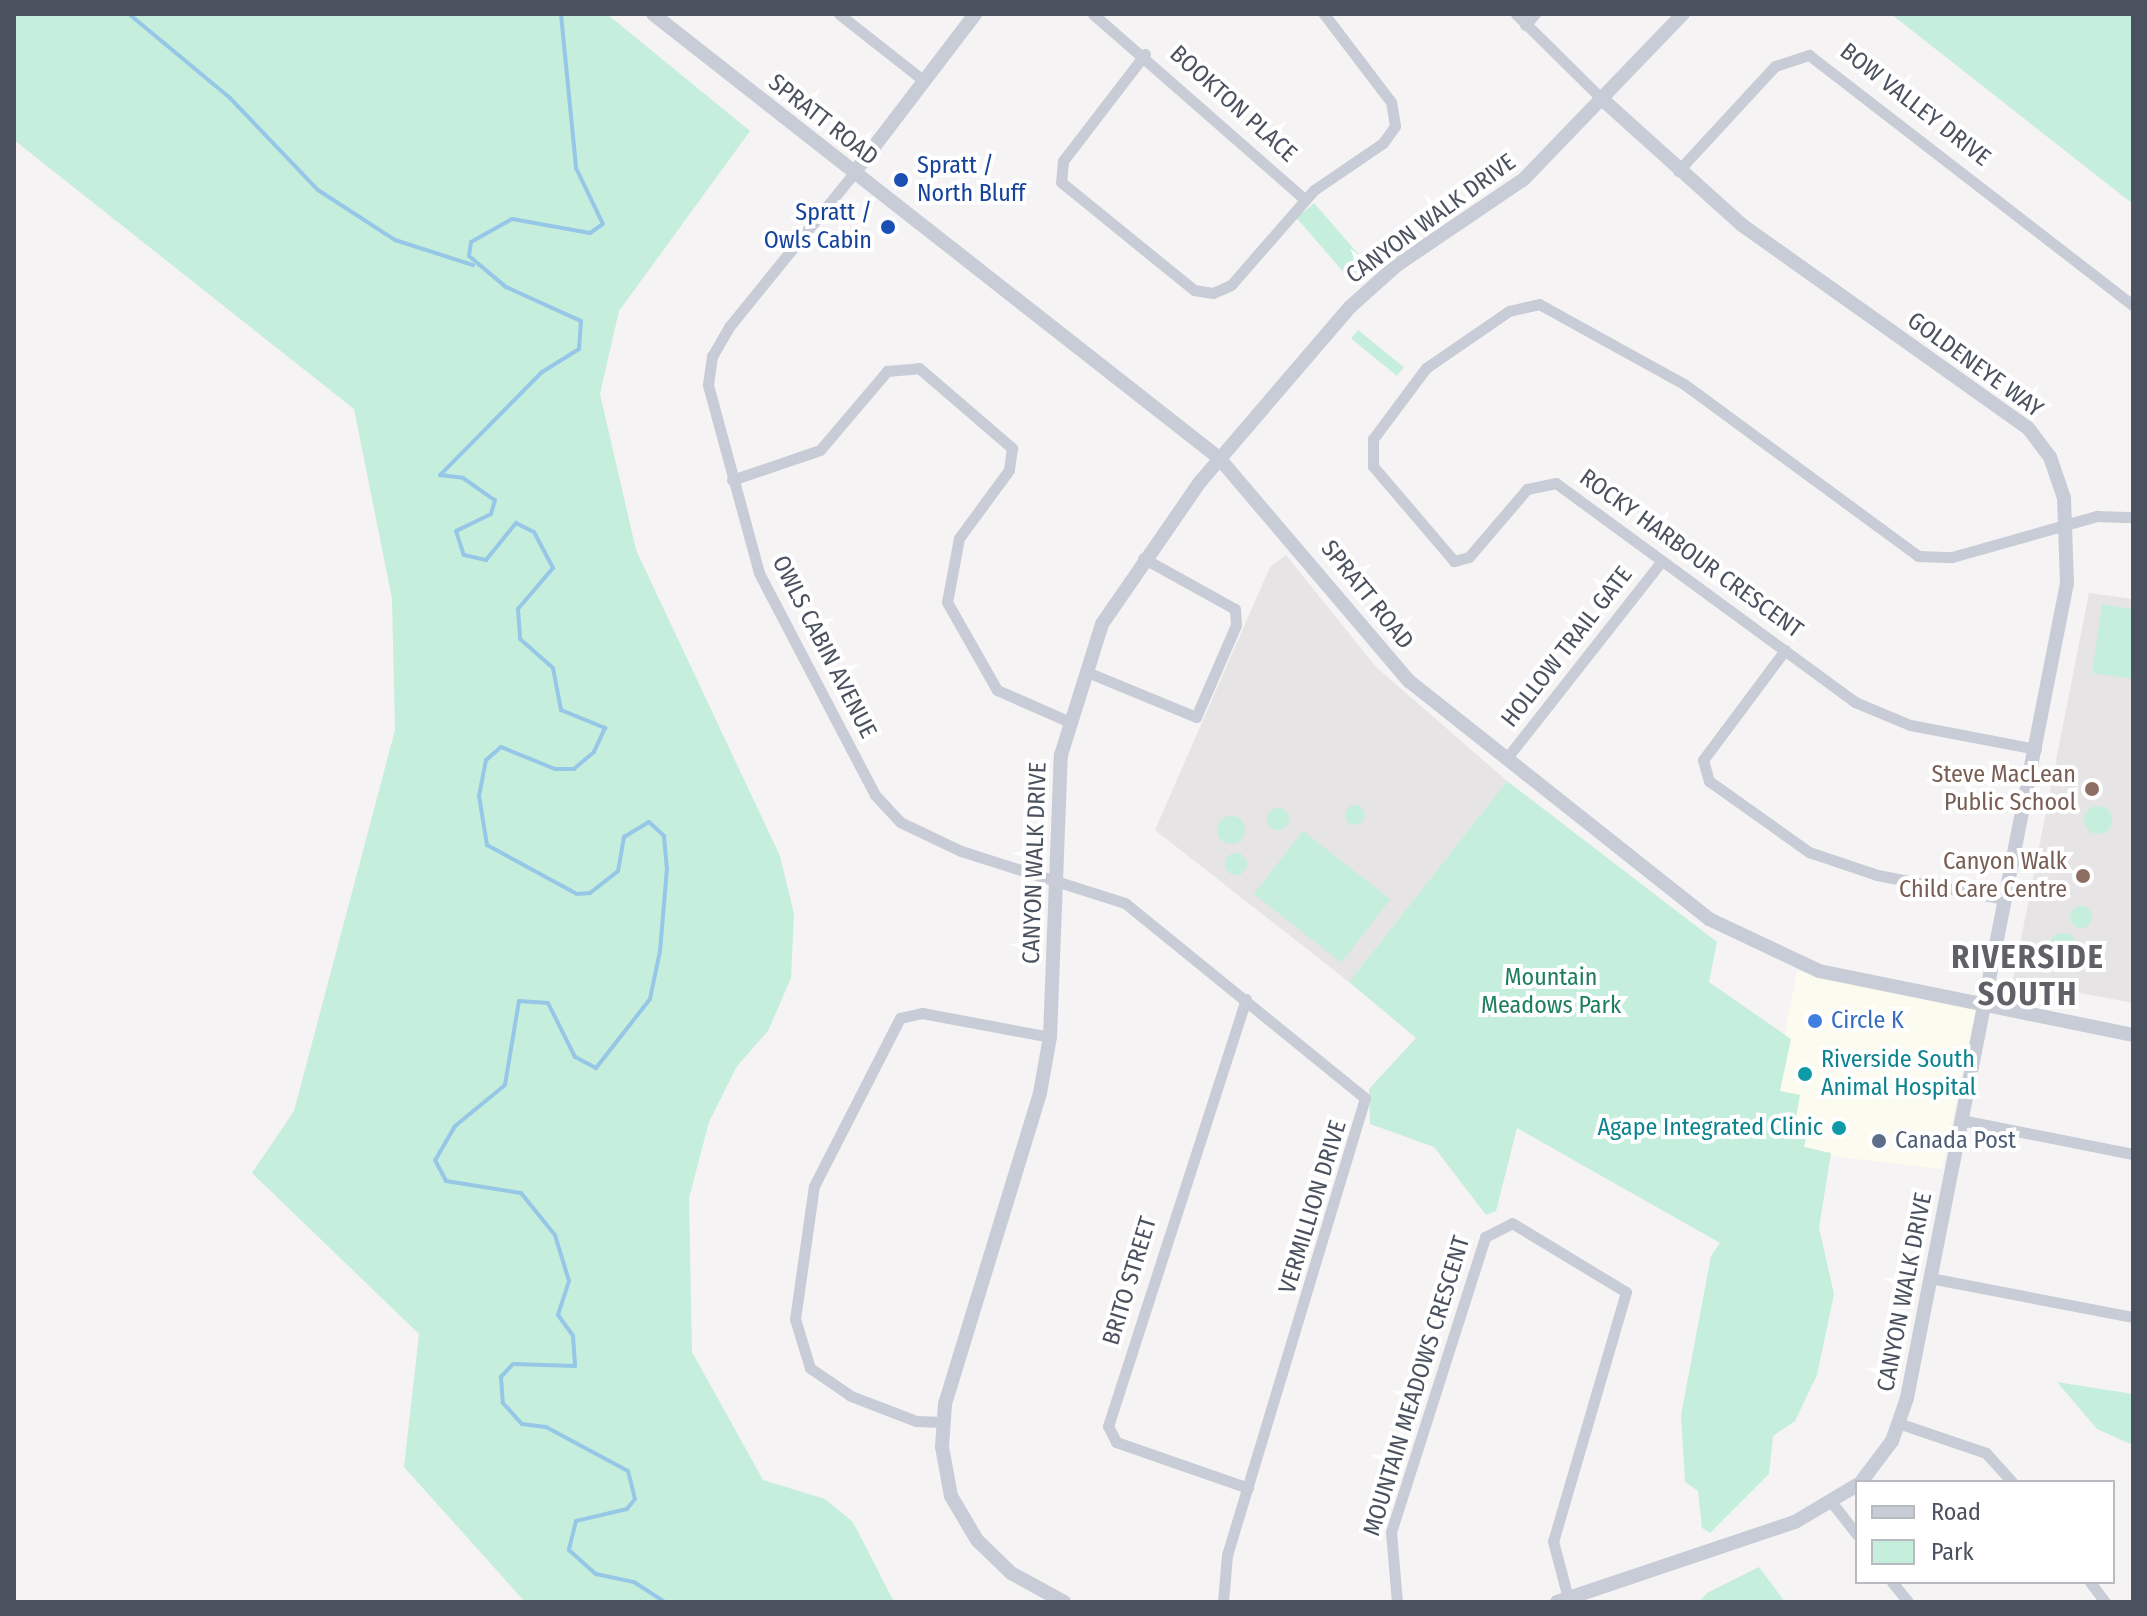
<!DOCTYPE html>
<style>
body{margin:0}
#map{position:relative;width:2147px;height:1616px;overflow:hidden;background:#f5f3f3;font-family:"Fira Sans Condensed",sans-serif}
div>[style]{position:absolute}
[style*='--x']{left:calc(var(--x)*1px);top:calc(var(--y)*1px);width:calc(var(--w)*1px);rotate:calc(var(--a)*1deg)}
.commercial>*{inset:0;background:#fcfbf0}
.education>*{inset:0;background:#e6e4e4}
.green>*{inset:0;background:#c6eedd;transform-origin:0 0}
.round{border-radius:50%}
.stream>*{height:4px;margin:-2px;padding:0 2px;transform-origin:2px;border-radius:2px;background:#96c7e7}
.minor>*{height:11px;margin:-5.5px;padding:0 5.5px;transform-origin:5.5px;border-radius:5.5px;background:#c8ccd6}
.tertiary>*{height:14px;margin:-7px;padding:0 7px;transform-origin:7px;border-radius:7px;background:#c8ccd6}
.dots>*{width:22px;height:22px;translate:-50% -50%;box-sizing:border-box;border:4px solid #fff;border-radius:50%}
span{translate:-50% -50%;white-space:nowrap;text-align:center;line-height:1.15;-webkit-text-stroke:8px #fff;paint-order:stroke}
.street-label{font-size:24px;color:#4b525f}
.transit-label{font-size:24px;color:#164399}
.left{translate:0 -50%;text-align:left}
.right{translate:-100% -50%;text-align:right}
.education-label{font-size:24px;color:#785e54}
.park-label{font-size:24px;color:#1f7e60}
.shop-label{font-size:24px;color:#366cbe}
.culture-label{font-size:24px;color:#0d838f}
.service-label{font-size:24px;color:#4e5e75}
.district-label{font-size:32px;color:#5f6167;font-weight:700;letter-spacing:2px}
.frame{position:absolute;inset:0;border:16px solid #4b525f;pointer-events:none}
.legend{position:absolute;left:1855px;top:1480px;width:260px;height:104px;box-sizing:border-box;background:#fff;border:2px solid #b7babf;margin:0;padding:10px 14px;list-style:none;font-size:24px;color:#4b525f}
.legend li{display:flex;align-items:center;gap:16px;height:40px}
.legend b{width:40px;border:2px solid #b7babf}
</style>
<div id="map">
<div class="commercial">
<div style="clip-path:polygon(1797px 971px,1976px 1009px,1942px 1169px,1796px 1152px,1785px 1139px,1772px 1096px)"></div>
</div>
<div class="education">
<div style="clip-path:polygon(1286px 555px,1375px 666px,1507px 781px,1349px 982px,1155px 830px,1270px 567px)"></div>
<div style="clip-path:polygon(2089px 593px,2133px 599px,2133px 1003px,2013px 980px)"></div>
</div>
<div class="green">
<div style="clip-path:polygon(14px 14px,607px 14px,750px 131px,619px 311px,600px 394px,636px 550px,780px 856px,794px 914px,791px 978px,768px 1031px,737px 1066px,709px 1122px,689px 1198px,692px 1352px,763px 1480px,825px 1499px,853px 1522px,894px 1602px,525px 1602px,404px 1467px,419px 1334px,252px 1173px,294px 1111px,395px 730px,392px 599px,354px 409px,14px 140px)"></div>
<div style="clip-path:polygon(1891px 14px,2133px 14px,2133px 204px)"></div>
<div style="left:1314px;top:203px;width:80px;height:23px;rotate:49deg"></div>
<div style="left:1358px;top:330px;width:59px;height:11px;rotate:39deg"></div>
<div style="clip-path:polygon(2102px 604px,2133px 609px,2133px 679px,2092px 673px)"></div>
<div style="clip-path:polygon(1507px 781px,1717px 942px,1709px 982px,1791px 1039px,1780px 1091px,1800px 1095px,1793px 1135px,1806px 1138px,1804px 1147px,1831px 1153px,1819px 1228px,1834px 1294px,1817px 1375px,1795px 1421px,1773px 1436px,1769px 1474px,1710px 1533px,1702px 1528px,1698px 1491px,1685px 1482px,1681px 1415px,1711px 1256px,1720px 1243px,1517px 1128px,1496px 1211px,1486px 1215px,1434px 1147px,1370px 1124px,1369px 1089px,1416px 1038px,1349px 982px)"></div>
<div class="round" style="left:1345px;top:805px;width:20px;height:20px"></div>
<div class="round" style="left:2084px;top:806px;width:28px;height:28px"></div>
<div class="round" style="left:1267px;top:808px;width:22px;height:22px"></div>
<div class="round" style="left:1217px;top:816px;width:28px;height:28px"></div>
<div style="left:1303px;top:831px;width:111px;height:80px;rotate:38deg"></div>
<div class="round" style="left:1225px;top:853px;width:22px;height:22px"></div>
<div class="round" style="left:2070px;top:906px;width:22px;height:22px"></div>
<div class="round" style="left:2049px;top:933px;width:28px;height:28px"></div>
<div style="clip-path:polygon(2057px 1382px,2133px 1394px,2133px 1445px,2097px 1429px)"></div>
<div style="clip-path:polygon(1759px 1567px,1785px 1602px,1699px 1602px,1707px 1593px)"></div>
</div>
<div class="stream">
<div style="--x:129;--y:14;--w:131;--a:39.7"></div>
<div style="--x:230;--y:98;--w:127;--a:46.3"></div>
<div style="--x:318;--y:190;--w:92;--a:33"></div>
<div style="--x:395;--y:240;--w:82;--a:17.8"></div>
<div style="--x:561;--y:14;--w:155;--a:84.4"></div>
<div style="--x:576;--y:168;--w:62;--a:64.3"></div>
<div style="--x:603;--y:224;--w:16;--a:145"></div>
<div style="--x:590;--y:233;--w:79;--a:-169.8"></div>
<div style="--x:512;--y:219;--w:47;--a:150.7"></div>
<div style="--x:471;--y:242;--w:14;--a:98"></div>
<div style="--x:469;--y:256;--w:48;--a:40"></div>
<div style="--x:506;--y:287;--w:82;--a:24.4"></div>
<div style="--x:581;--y:321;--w:28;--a:94"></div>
<div style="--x:579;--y:349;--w:44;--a:148.1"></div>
<div style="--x:542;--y:372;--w:145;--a:134.7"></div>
<div style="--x:440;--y:475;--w:23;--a:7"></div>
<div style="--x:463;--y:478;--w:39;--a:35"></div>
<div style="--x:495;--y:500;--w:15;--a:106"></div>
<div style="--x:491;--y:514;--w:39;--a:154"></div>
<div style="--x:456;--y:531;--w:25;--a:72"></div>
<div style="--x:464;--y:555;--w:23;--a:13"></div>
<div style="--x:486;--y:560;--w:48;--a:-51"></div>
<div style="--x:516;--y:523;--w:20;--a:27"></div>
<div style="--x:534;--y:532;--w:41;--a:62.2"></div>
<div style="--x:553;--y:568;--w:54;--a:130.5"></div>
<div style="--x:518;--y:609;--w:30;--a:86"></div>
<div style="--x:520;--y:639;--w:44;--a:41.3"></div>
<div style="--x:553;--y:668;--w:43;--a:79.2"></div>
<div style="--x:561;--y:710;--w:48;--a:22.2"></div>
<div style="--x:605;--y:728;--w:26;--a:115"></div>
<div style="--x:594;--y:752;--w:26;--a:140"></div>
<div style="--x:574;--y:769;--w:19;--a:180"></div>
<div style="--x:555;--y:769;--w:58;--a:-157.8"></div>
<div style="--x:501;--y:747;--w:20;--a:139"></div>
<div style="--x:486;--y:760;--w:37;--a:101"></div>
<div style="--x:479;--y:796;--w:50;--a:80.7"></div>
<div style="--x:487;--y:845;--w:102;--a:28.6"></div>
<div style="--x:577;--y:894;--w:13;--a:-4"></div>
<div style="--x:590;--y:893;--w:36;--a:-38"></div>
<div style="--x:618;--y:871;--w:35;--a:-80"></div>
<div style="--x:624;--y:837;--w:29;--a:-31"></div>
<div style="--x:649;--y:822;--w:21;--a:43"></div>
<div style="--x:664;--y:836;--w:32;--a:85"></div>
<div style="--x:667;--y:868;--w:83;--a:94.8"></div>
<div style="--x:660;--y:951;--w:49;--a:101.8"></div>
<div style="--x:650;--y:999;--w:88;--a:128"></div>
<div style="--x:596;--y:1068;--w:24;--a:-152"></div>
<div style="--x:575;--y:1057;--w:60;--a:-116.6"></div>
<div style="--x:548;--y:1003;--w:29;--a:-176"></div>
<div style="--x:519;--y:1001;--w:85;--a:99.5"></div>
<div style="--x:505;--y:1085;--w:65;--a:140.6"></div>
<div style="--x:455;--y:1126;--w:39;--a:120"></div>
<div style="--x:435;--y:1160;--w:24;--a:62"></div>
<div style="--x:446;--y:1181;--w:76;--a:9.1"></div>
<div style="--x:521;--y:1193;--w:54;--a:51"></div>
<div style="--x:555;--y:1235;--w:48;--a:73.1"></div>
<div style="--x:569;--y:1281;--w:36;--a:108"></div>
<div style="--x:558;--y:1315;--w:26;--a:54"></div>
<div style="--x:573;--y:1336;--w:30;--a:86"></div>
<div style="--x:575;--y:1366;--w:62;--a:-178.2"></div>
<div style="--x:513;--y:1364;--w:18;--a:133"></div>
<div style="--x:501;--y:1377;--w:26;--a:86"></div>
<div style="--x:503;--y:1403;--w:28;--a:48"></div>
<div style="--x:522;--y:1424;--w:24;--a:7"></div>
<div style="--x:546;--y:1427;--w:93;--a:28.2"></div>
<div style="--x:628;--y:1471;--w:29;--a:76"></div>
<div style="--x:635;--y:1499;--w:13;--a:129"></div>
<div style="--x:627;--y:1509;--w:52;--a:166.8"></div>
<div style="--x:576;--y:1521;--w:30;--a:104"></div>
<div style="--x:569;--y:1550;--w:36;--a:42"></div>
<div style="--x:596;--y:1574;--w:39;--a:12"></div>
<div style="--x:634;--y:1582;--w:37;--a:33"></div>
</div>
<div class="minor">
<div style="--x:839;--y:14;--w:108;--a:38.2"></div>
<div style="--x:1093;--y:14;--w:281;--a:41.2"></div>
<div style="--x:1516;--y:14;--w:121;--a:44.7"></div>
<div style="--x:1525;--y:25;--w:15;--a:-48"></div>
<div style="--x:1145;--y:54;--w:135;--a:127.5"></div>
<div style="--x:1063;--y:161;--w:21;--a:95"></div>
<div style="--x:1061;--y:182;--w:171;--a:39.1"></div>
<div style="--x:1194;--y:290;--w:19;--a:9"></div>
<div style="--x:1213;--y:293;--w:20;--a:-24"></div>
<div style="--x:1231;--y:285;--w:126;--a:-48.9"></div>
<div style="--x:1314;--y:190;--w:83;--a:-34.3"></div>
<div style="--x:1383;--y:143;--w:21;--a:-55"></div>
<div style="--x:1395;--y:126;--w:24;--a:-99"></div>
<div style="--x:1391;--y:102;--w:111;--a:-127.3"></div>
<div style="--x:1678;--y:171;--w:143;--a:-47.3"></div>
<div style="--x:1775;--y:66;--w:36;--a:-18"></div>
<div style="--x:1809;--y:55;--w:409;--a:37.7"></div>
<div style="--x:854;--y:173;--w:198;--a:129.1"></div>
<div style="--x:729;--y:327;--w:34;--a:120"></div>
<div style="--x:712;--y:356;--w:29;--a:98"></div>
<div style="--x:708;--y:385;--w:195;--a:74.8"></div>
<div style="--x:759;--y:573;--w:250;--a:62.4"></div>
<div style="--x:875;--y:795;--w:37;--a:47"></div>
<div style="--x:900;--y:822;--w:68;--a:25.4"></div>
<div style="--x:961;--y:851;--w:172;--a:17.6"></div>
<div style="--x:1125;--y:903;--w:309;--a:39.1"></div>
<div style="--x:1365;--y:1098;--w:477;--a:106.8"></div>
<div style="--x:1227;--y:1555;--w:47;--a:94.9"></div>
<div style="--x:732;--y:480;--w:93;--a:-18.8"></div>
<div style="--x:820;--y:450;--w:104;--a:-49.7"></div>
<div style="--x:887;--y:371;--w:32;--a:-5"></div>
<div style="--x:919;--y:368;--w:123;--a:40.7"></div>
<div style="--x:1012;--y:448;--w:22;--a:98"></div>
<div style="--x:1009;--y:470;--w:84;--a:126.3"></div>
<div style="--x:959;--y:538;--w:65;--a:100.6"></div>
<div style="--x:947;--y:602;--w:101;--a:60.4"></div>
<div style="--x:997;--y:690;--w:80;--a:23.7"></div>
<div style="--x:1785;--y:650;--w:137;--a:126.7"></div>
<div style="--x:1703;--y:760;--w:22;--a:74"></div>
<div style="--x:1709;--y:781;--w:123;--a:35.4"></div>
<div style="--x:1809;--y:852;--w:72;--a:18.7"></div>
<div style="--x:1877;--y:875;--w:129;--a:10.7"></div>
<div style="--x:1087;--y:672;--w:118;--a:22.4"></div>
<div style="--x:1196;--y:717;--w:100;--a:-66.5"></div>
<div style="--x:1236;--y:625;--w:16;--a:-94"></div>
<div style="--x:1235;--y:609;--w:105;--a:-151"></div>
<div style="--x:2036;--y:749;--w:128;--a:-169.2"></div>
<div style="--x:1910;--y:725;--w:60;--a:-157.3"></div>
<div style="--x:1855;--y:702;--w:371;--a:-143.8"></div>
<div style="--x:1556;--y:483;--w:30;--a:168"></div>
<div style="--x:1527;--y:489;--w:89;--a:130.5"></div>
<div style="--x:1469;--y:557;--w:16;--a:165"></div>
<div style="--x:1454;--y:561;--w:125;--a:-130.5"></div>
<div style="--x:1373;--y:466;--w:27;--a:-90"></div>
<div style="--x:1373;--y:439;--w:89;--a:-53.3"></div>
<div style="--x:1426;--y:368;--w:101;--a:-34.5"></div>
<div style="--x:1509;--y:311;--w:31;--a:-13"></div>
<div style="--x:1539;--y:304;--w:166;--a:28.9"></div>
<div style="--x:1684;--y:384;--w:290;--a:36.3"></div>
<div style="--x:1918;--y:556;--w:34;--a:2"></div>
<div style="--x:1952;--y:557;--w:151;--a:-15.8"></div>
<div style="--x:2097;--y:516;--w:36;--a:2"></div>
<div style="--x:1506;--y:759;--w:252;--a:-51.8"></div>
<div style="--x:1246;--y:999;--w:449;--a:107.9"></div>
<div style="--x:1108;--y:1426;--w:18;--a:63"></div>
<div style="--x:1116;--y:1442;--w:140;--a:19.2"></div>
<div style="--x:1961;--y:1120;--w:175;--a:11.2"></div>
<div style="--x:1930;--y:1278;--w:207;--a:10.9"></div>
<div style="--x:943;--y:1422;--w:27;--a:-178"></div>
<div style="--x:916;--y:1421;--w:70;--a:-159"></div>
<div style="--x:851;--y:1396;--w:50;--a:-145.7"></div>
<div style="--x:810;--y:1368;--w:51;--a:-107"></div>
<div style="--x:795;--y:1319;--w:134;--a:-81.9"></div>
<div style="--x:814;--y:1186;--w:189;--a:-62.9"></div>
<div style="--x:900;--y:1018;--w:23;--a:-13"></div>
<div style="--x:922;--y:1013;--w:130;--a:10.6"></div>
<div style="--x:1901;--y:1424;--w:90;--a:18.8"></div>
<div style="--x:1986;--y:1453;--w:39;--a:48"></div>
<div style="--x:1833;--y:1504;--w:39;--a:52"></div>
<div style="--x:1892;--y:1582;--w:26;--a:51"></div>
<div style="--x:2090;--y:1582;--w:25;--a:53"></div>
<div style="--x:1397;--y:1602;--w:70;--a:-94.9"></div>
<div style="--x:1391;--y:1532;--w:310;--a:-72.3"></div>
<div style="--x:1485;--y:1237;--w:30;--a:-27"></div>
<div style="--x:1512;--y:1223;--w:133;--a:31.2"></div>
<div style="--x:1626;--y:1292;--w:259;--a:106.3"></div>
<div style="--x:1553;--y:1541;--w:63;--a:75.3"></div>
</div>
<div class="tertiary">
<div style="--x:653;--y:14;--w:719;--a:38.11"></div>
<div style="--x:1219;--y:458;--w:293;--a:49.6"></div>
<div style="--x:1409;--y:681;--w:383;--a:38.4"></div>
<div style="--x:1709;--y:919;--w:122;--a:25.3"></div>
<div style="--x:1819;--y:971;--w:320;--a:11.5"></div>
<div style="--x:1602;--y:99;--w:188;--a:42"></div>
<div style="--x:1742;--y:225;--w:351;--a:35.4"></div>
<div style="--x:2028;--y:428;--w:36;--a:53"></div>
<div style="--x:2050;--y:457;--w:43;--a:71.1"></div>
<div style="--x:2064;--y:498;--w:85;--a:88"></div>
<div style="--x:2067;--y:583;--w:831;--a:101.11"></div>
<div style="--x:1907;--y:1398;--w:46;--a:109.2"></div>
<div style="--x:1892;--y:1441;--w:51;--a:127.1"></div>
<div style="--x:854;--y:173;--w:200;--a:-52.7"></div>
<div style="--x:1064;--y:1602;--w:60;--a:-151.3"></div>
<div style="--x:1011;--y:1573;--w:47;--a:-135.9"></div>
<div style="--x:977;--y:1540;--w:51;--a:-120.6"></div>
<div style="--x:951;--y:1496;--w:50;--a:-100.4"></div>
<div style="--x:942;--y:1447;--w:43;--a:-86"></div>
<div style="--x:945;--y:1404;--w:325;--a:-73"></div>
<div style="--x:1040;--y:1093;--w:57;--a:-79.9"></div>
<div style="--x:1050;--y:1037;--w:282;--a:-87.8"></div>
<div style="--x:1061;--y:755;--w:137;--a:-72.6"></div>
<div style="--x:1102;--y:624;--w:173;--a:-55.4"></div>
<div style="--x:1200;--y:482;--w:230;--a:-49.4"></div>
<div style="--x:1350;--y:307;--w:63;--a:-41.8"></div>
<div style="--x:1397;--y:265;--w:153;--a:-34.1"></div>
<div style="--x:1524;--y:179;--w:229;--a:-46.1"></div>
<div style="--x:1557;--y:1602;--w:251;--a:-18.6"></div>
<div style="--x:1795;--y:1522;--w:72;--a:-30.8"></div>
</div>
<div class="dots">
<div style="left:901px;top:180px;background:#1a4fb4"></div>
<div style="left:888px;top:227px;background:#1a4fb4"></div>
<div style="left:2092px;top:789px;background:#8d6e63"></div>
<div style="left:2083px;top:876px;background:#8d6e63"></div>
<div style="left:1815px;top:1021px;background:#3f7fe0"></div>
<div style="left:1805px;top:1074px;background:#0f9aa8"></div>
<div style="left:1839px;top:1128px;background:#0f9aa8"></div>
<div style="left:1879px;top:1141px;background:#5c6f8a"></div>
</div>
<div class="street-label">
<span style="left:1233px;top:104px;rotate:42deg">BOOKTON PLACE</span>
<span style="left:1915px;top:105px;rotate:38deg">BOW VALLEY DRIVE</span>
<span style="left:823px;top:120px;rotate:38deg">SPRATT ROAD</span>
<span style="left:1431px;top:219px;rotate:-36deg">CANYON WALK DRIVE</span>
<span style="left:1975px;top:365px;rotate:36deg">GOLDENEYE WAY</span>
<span style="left:1691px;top:554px;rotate:36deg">ROCKY HARBOUR CRESCENT</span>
<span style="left:1367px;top:595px;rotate:51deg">SPRATT ROAD</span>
<span style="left:824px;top:647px;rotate:63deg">OWLS CABIN AVENUE</span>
<span style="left:1567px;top:647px;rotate:-52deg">HOLLOW TRAIL GATE</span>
<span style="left:1035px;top:863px;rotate:-88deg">CANYON WALK DRIVE</span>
<span style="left:1313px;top:1207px;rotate:-73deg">VERMILLION DRIVE</span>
<span style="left:1130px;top:1281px;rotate:-73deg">BRITO STREET</span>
<span style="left:1905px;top:1292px;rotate:-79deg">CANYON WALK DRIVE</span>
<span style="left:1417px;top:1386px;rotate:-73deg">MOUNTAIN MEADOWS CRESCENT</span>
</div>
<div class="transit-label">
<span class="left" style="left:917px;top:180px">Spratt /<br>North Bluff</span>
<span class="right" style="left:872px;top:227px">Spratt /<br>Owls Cabin</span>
</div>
<div class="education-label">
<span class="right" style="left:2076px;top:789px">Steve MacLean<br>Public School</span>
<span class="right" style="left:2067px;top:876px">Canyon Walk<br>Child Care Centre</span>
</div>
<div class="park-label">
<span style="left:1551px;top:992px">Mountain<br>Meadows Park</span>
</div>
<div class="shop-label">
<span class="left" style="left:1831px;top:1021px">Circle K</span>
</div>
<div class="culture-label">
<span class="left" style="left:1821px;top:1074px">Riverside South<br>Animal Hospital</span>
<span class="right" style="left:1823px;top:1128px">Agape Integrated Clinic</span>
</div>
<div class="service-label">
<span class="left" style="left:1895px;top:1141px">Canada Post</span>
</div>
<div class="district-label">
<span style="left:2028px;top:976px">RIVERSIDE<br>SOUTH</span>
</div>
<div class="frame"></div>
<ul class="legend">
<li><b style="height:10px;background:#c8ccd6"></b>Road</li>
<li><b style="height:22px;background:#c6eedd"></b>Park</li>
</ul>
</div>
